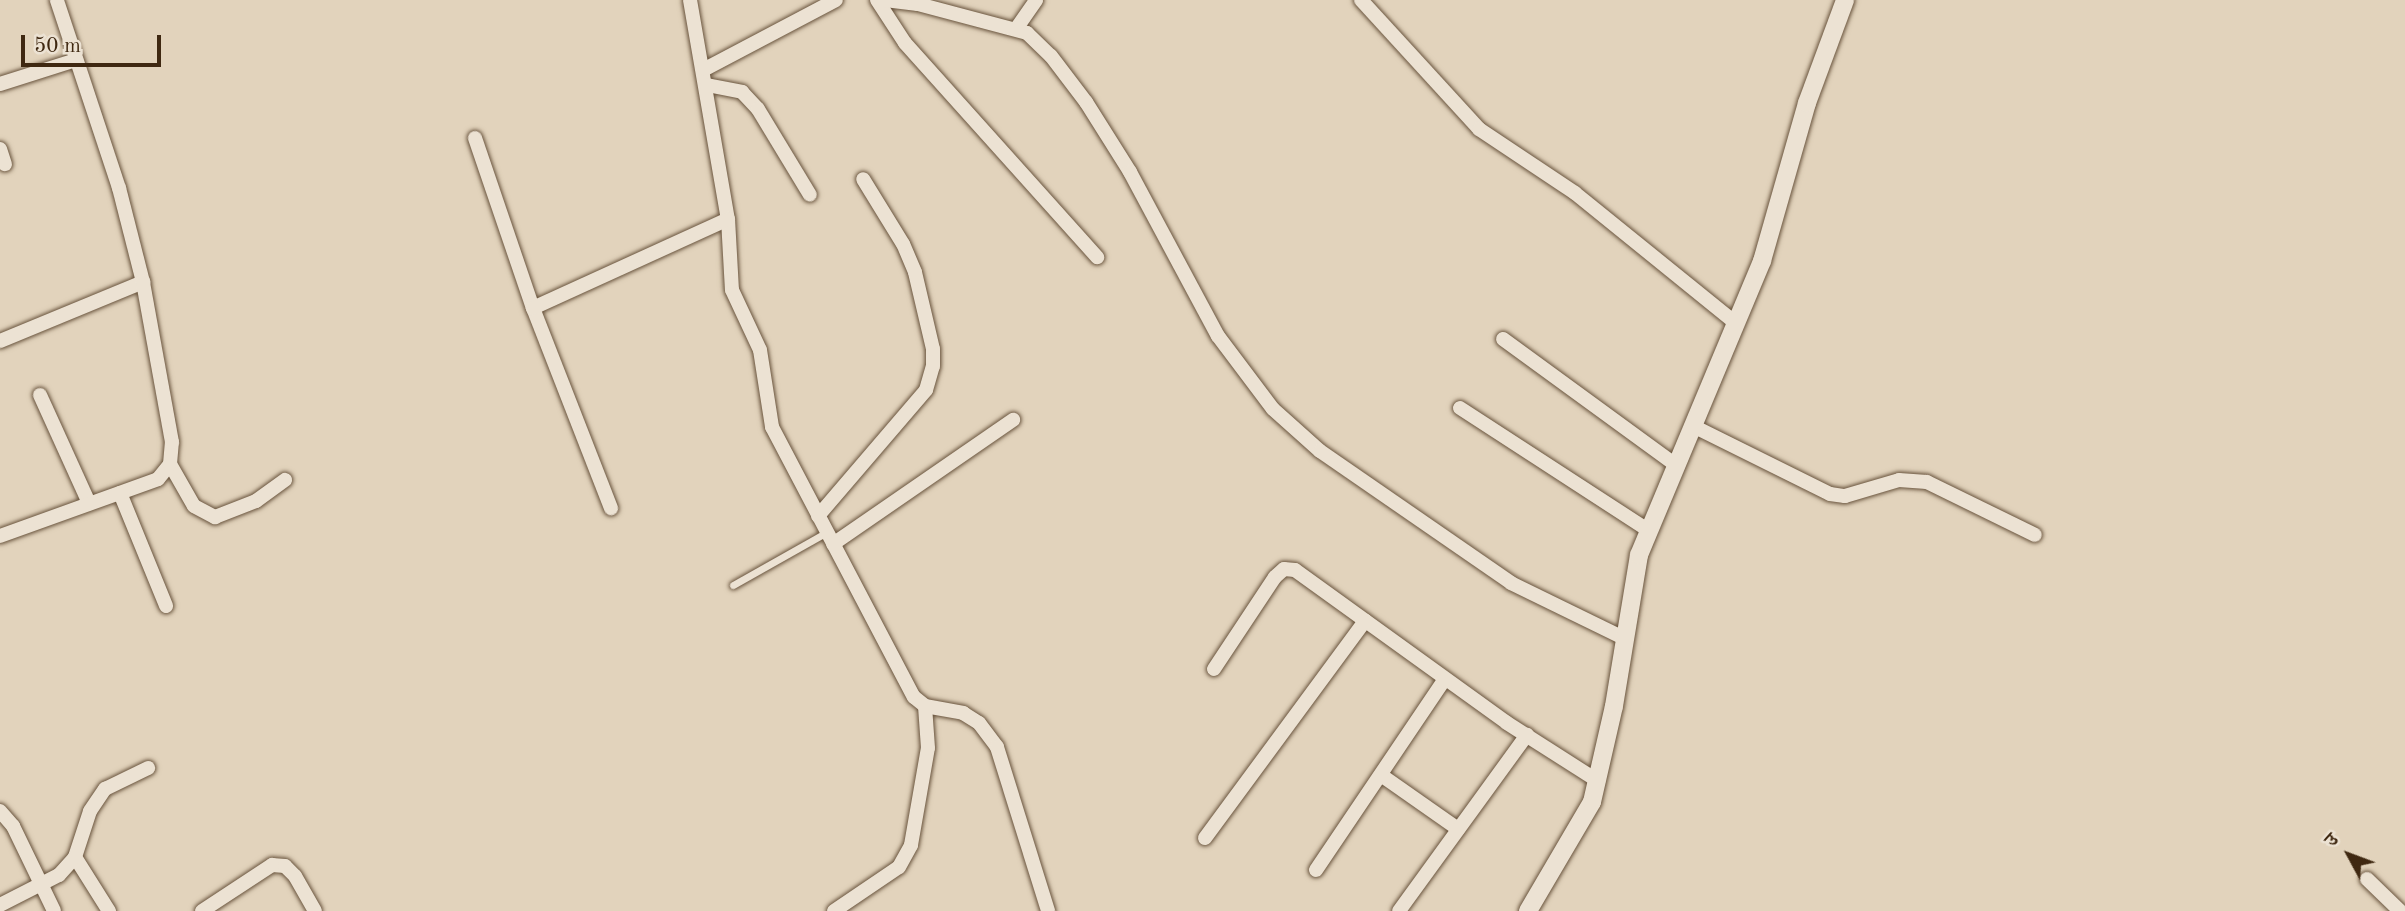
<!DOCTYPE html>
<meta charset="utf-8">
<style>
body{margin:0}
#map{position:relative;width:2405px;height:911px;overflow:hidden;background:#e2d3bc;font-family:"Old Standard TT","Noto Serif Devanagari",serif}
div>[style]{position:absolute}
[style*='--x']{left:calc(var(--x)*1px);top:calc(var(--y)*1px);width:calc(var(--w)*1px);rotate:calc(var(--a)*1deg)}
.roads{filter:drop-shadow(0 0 2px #68533c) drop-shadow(0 0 2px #68533c)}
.service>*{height:7px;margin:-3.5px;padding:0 3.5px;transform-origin:3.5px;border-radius:3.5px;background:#ece2d3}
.minor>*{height:14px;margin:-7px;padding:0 7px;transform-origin:7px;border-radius:7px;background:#ece2d3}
.tertiary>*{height:18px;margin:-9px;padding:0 9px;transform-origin:9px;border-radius:9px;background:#ece2d3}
span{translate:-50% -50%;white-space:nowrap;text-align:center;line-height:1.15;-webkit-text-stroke:7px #ece2d3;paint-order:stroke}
.north{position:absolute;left:2314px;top:820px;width:70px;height:70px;-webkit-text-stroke:5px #ece2d3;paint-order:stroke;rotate:311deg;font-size:19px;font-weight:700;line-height:28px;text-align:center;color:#3f2811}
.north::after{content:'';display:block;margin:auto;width:24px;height:32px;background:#3f2811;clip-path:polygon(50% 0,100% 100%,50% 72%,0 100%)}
.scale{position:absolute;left:21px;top:35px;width:140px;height:32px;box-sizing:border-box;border:4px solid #3f2811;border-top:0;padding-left:9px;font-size:21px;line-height:24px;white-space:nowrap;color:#3f2811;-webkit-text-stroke:5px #ece2d3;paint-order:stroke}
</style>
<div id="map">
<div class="roads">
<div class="service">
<div style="--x:733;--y:585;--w:108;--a:-29.4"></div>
</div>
<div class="minor">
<div style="--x:690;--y:0;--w:222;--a:80.2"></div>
<div style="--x:728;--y:219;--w:71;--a:86.8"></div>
<div style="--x:732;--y:290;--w:66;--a:65"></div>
<div style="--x:760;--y:350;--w:78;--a:81.1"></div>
<div style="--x:772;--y:427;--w:305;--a:62.3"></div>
<div style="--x:914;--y:697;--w:14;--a:39"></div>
<div style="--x:925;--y:706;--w:39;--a:10"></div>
<div style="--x:963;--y:713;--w:19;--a:32"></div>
<div style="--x:979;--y:723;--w:30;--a:53"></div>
<div style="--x:997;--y:747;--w:172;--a:72.7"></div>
<div style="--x:877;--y:0;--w:51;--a:56.9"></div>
<div style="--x:905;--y:43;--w:288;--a:48.1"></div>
<div style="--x:885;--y:0;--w:33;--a:7"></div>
<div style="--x:918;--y:4;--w:113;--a:14.9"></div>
<div style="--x:1027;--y:33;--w:33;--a:44"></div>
<div style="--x:1051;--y:56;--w:58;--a:52.7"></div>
<div style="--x:1086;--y:102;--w:83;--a:57.8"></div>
<div style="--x:1130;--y:172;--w:186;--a:61.8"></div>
<div style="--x:1218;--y:336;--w:91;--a:53"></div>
<div style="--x:1273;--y:409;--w:63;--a:41.8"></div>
<div style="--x:1320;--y:451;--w:232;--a:34.6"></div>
<div style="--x:1511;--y:583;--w:128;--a:26"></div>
<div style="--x:1361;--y:0;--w:175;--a:47.5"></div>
<div style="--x:1479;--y:129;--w:115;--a:33.7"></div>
<div style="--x:1575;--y:193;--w:208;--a:39"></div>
<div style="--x:1016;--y:29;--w:35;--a:-55"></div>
<div style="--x:705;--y:69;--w:148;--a:-27.8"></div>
<div style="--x:0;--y:84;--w:80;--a:-17.5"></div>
<div style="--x:707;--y:85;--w:36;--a:11"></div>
<div style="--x:742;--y:92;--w:23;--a:47"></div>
<div style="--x:758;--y:109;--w:100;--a:58.8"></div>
<div style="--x:475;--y:138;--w:180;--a:71.2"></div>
<div style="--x:533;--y:308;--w:215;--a:68.7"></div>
<div style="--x:0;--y:149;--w:16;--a:72"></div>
<div style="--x:533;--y:308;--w:214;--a:-24.5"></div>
<div style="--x:1503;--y:339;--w:214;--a:36.1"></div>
<div style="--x:0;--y:341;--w:155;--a:-22.4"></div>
<div style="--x:143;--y:282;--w:97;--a:-104.3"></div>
<div style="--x:119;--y:188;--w:198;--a:-108.3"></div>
<div style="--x:40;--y:395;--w:119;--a:65.6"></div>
<div style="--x:1460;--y:408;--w:224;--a:33"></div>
<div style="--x:1693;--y:426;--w:153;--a:26.4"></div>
<div style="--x:1830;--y:494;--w:15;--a:8"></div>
<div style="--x:1845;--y:496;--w:56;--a:-16.5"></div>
<div style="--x:1899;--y:480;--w:28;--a:4"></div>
<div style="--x:1927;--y:482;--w:120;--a:26.1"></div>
<div style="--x:170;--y:464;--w:48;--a:60.3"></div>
<div style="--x:194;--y:506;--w:24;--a:28"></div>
<div style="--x:215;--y:517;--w:44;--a:-21.3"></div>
<div style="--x:256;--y:501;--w:36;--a:-36"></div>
<div style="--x:120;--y:493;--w:122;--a:67.8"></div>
<div style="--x:818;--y:516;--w:166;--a:-49.4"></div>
<div style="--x:926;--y:390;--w:25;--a:-74"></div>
<div style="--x:933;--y:366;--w:17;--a:-90"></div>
<div style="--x:933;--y:349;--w:79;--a:-103.2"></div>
<div style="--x:915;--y:272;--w:30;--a:-113"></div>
<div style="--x:903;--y:244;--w:76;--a:-121.6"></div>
<div style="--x:0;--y:536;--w:168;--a:-19.8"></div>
<div style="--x:158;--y:479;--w:19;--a:-51"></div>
<div style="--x:170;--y:464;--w:22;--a:-85"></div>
<div style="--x:172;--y:442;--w:163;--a:-100.3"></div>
<div style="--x:833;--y:544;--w:219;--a:-34.6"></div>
<div style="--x:1214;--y:669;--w:110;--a:-56.5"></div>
<div style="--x:1275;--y:577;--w:12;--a:-42"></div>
<div style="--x:1284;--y:569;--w:11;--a:5"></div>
<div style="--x:1295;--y:570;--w:261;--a:35.8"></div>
<div style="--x:1507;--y:723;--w:108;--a:32.5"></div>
<div style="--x:1381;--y:775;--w:94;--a:35"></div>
<div style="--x:0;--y:811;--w:20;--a:49"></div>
<div style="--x:13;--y:826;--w:94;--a:64.2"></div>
<div style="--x:1205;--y:838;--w:270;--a:-53.6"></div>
<div style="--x:75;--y:857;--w:64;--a:57.8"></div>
<div style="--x:1316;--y:870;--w:230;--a:-56"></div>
<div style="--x:2367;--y:879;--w:46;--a:44.1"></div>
<div style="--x:0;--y:905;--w:66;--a:-27"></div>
<div style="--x:59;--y:875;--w:24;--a:-48"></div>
<div style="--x:75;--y:857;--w:48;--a:-71.9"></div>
<div style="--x:90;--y:811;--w:27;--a:-56"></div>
<div style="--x:105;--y:789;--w:48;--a:-26"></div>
<div style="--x:202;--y:911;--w:84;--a:-33.3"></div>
<div style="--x:272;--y:865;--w:13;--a:4"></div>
<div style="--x:285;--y:866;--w:14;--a:45"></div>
<div style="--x:295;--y:876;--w:40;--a:60.3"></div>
<div style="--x:834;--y:911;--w:78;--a:-34.1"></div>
<div style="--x:899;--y:867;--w:25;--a:-61"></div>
<div style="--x:911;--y:845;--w:98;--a:-80.1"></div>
<div style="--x:928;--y:748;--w:42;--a:-94.1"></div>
<div style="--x:1399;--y:911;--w:218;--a:-54"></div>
</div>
<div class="tertiary">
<div style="--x:1528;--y:911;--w:126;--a:-59.6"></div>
<div style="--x:1592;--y:802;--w:98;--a:-77.1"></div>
<div style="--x:1614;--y:706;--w:153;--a:-80.6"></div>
<div style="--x:1639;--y:555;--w:319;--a:-67.3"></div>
<div style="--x:1762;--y:261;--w:164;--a:-74.1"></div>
<div style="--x:1807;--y:103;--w:110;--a:-69.7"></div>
</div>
</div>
<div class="north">उ</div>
<div class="scale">50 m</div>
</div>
